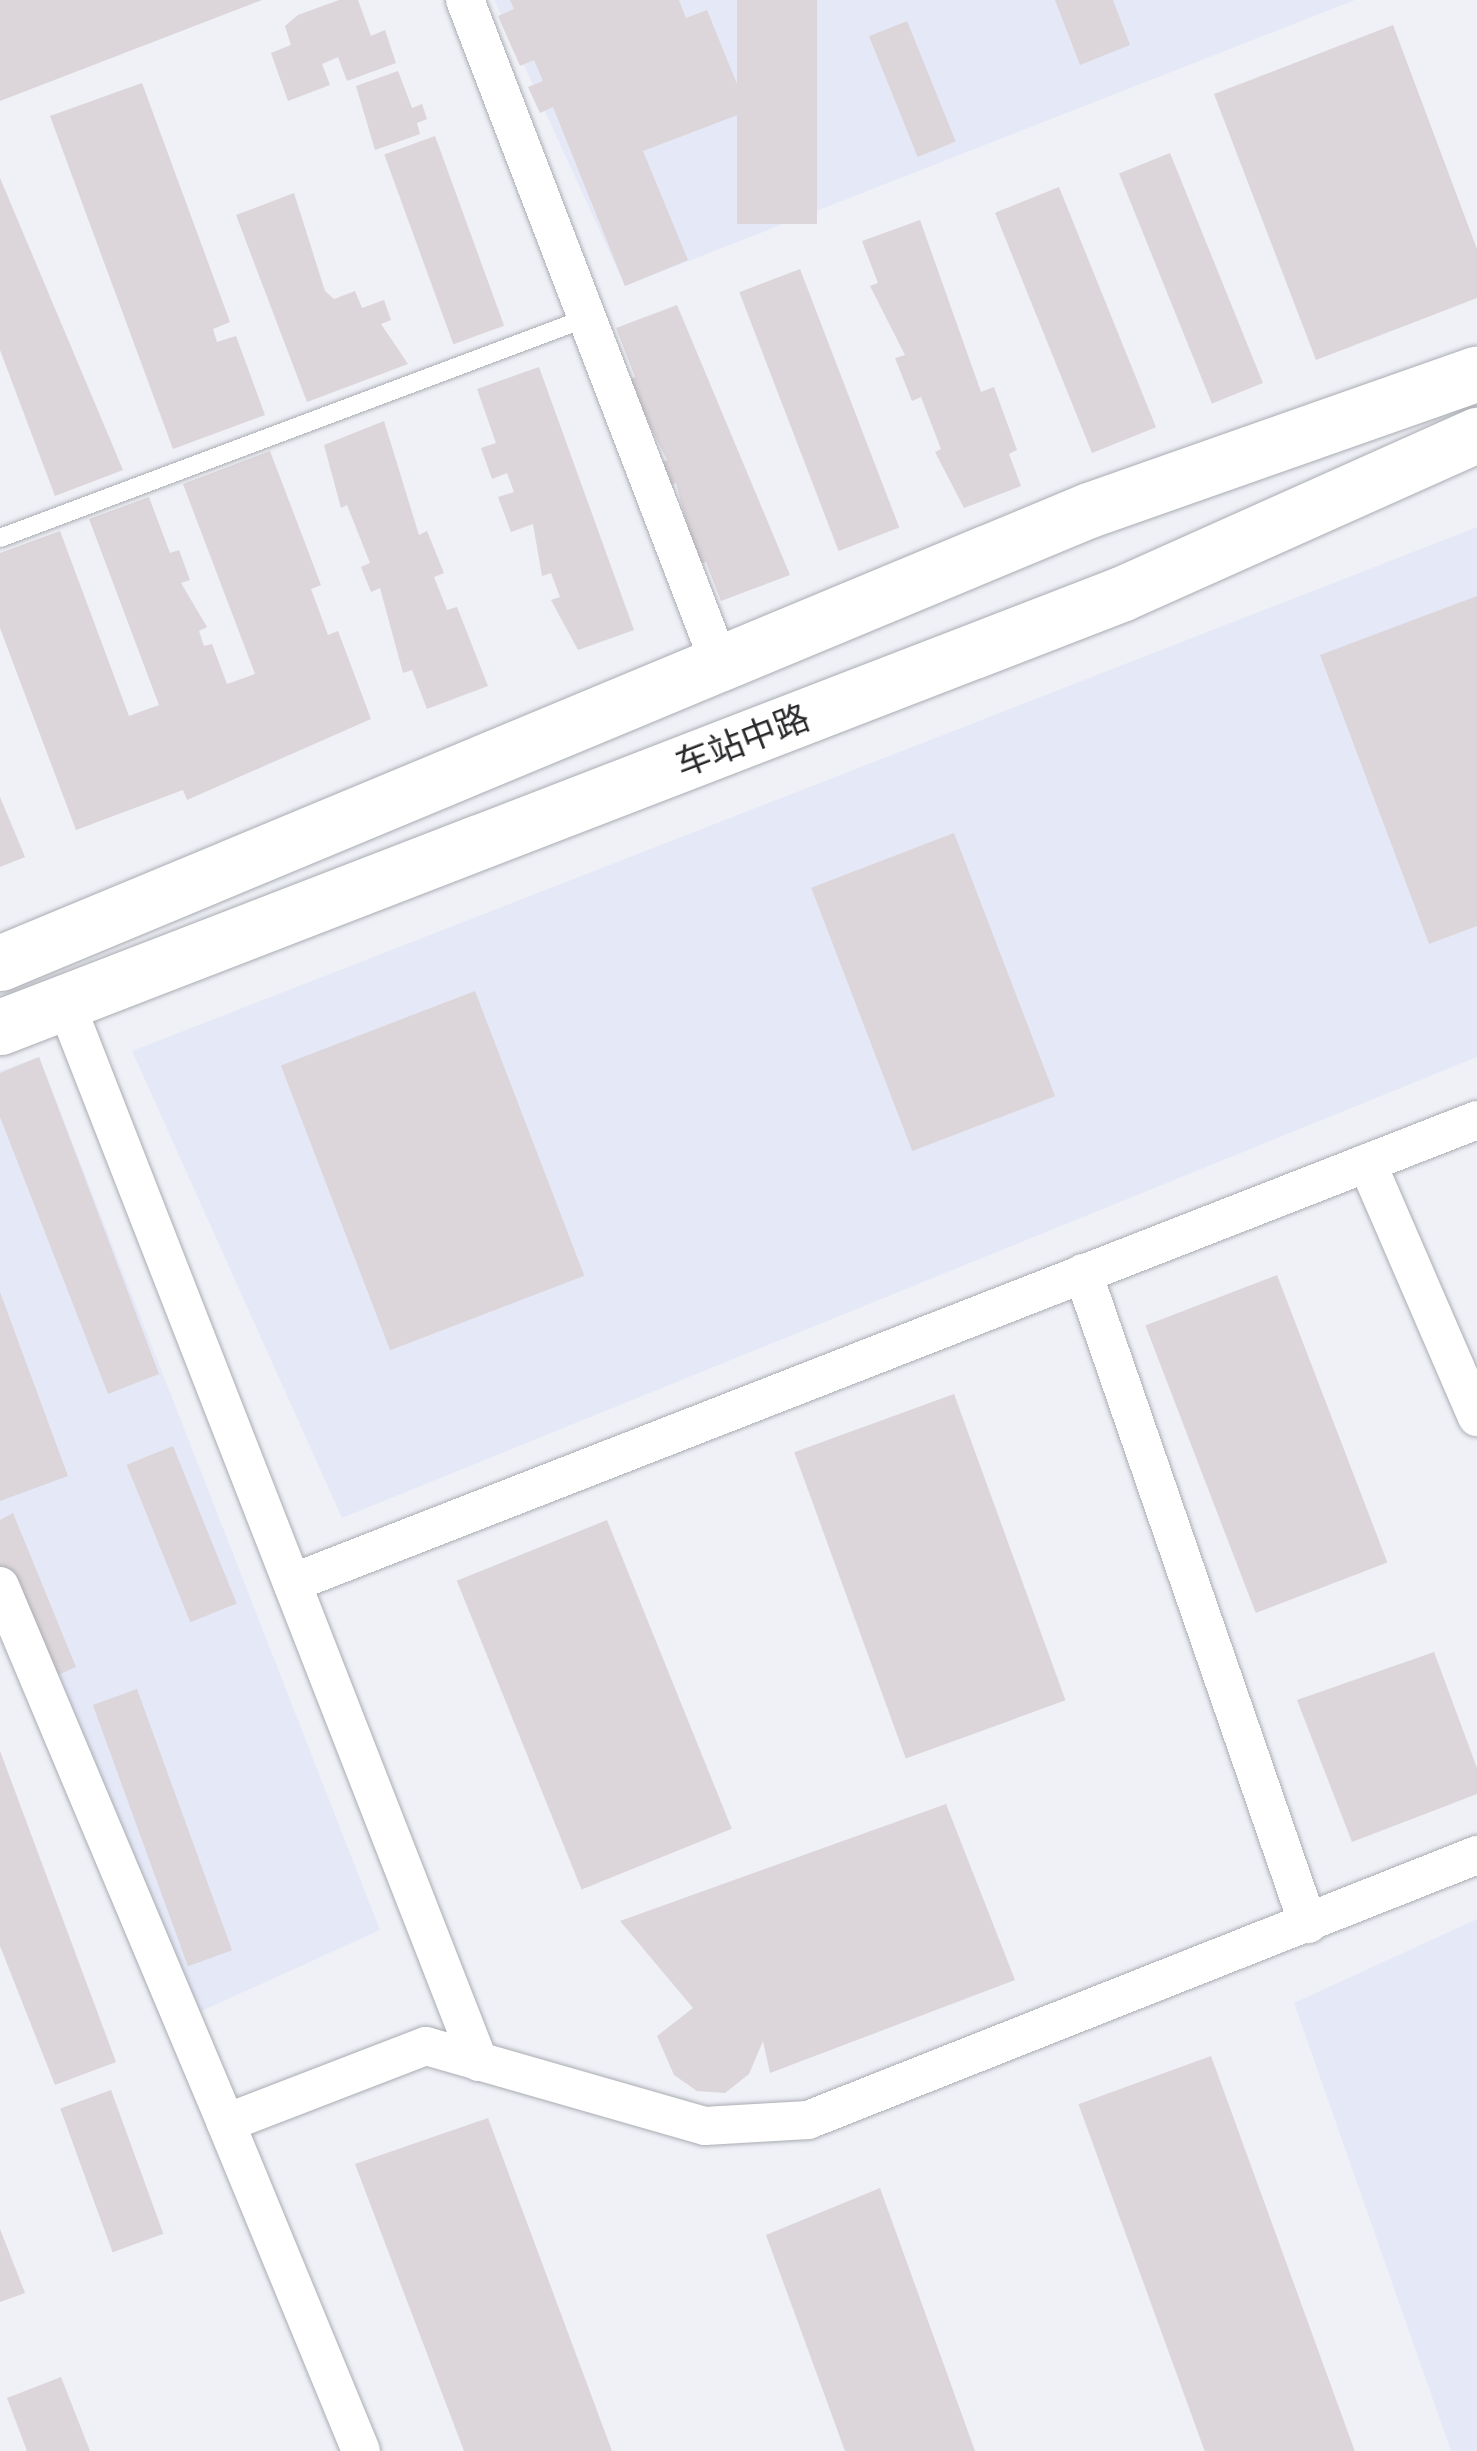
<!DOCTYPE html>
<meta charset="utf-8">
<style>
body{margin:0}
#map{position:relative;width:1477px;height:2451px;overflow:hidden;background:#eff1f7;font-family:"Asap Condensed","Noto Sans SC",sans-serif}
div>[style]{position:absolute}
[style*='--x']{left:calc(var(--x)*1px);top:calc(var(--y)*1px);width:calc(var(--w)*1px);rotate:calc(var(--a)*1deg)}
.built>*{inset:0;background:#e5e9f7}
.building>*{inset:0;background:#dcd5d9;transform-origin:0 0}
.roads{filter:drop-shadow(0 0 2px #aaacb2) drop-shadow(0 0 2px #aaacb2)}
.lane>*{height:18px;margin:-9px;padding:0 9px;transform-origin:9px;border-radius:9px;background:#fff}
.street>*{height:38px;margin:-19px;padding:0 19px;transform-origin:19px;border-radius:19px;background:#fff}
.primary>*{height:55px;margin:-27.5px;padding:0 27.5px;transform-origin:27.5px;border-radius:27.5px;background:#fff}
span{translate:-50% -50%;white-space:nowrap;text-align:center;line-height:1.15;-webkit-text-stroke:9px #fff;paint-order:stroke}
.street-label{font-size:35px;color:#28292b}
</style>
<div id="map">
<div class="built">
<div style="clip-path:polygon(494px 0,1355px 0,625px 286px)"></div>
<div style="clip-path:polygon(1477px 527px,1477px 1057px,342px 1518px,132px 1051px)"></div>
<div style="clip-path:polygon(39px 1057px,380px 1930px,164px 2028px,0 1631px,0 1071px)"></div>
<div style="clip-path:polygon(1477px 1919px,1477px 2451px,1451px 2451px,1294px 2003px)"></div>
</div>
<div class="building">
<div style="clip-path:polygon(0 0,262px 0,0 101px)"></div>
<div style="clip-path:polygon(339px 0,358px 0,371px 36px,385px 30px,396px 63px,347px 81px,338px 57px,322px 64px,330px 85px,288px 101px,271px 53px,291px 45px,285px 26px,298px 15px)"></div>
<div style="clip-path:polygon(510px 0,679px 0,686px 18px,707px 10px,748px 111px,643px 151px,688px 260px,625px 286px,553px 107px,540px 113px,528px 87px,543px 81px,534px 60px,520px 66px,498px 16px,514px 9px)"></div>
<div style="left:737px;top:0;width:80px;height:224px"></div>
<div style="clip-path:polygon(1055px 0,1113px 0,1130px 45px,1080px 65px)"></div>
<div style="left:907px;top:21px;width:130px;height:41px;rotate:68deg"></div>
<div style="clip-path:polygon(1393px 25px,1477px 249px,1477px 298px,1316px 360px,1214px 94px)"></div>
<div style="clip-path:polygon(398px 71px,412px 108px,422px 104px,427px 119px,417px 123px,420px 134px,375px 150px,356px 86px)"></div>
<div style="clip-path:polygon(142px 83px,230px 322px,213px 329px,217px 342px,236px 336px,265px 415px,173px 449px,50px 116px)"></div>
<div style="left:435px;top:136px;width:202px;height:54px;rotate:70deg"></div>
<div style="left:1170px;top:153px;width:248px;height:55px;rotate:68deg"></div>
<div style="clip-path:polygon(0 178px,123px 470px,55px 496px,0 350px)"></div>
<div style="left:1059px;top:187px;width:259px;height:69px;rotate:68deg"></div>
<div style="clip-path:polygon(294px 193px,325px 291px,334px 299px,355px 291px,362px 308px,384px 300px,391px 320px,381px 324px,408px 364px,307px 402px,236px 215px)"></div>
<div style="clip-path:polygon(920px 220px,981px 392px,994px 387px,1017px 450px,1009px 454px,1021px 486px,964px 508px,935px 452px,941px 449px,921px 397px,912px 401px,895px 358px,905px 355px,870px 286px,878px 283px,862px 241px)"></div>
<div style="left:800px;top:269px;width:277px;height:65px;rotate:69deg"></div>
<div style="clip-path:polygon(677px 305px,790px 575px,721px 601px,706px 562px,698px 565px,676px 483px,667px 487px,658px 464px,667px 460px,627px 380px,635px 377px,616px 328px)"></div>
<div style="clip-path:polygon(539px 367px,634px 630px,578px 650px,551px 600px,560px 597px,551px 573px,542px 576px,533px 524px,511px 532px,498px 497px,514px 492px,507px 473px,492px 479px,481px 448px,496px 443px,477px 389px)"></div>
<div style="clip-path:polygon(384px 421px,419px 535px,427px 531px,444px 573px,434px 577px,447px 610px,457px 607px,488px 686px,427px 709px,412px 670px,403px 673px,380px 588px,371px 592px,361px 567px,370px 563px,347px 505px,341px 508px,324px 445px)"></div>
<div style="clip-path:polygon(270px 451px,321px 585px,311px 589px,328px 635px,338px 631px,371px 719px,187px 800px,183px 790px,76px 830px,0 628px,0 553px,60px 531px,129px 716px,159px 705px,89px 519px,149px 497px,170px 553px,179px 550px,190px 580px,181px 583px,207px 627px,199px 631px,204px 646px,212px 644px,227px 684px,255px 674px,183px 484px)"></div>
<div style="clip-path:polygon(1477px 596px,1477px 926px,1429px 944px,1320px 655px)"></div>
<div style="clip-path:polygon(0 797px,25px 857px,0 867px)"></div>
<div style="left:954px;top:833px;width:282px;height:153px;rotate:69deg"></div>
<div style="left:475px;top:991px;width:305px;height:208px;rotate:69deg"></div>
<div style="clip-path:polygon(39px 1057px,159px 1374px,108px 1394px,0 1117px,0 1073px)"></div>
<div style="left:1277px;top:1275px;width:308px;height:141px;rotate:69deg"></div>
<div style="clip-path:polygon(0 1292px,68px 1476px,0 1501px)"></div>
<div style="left:954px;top:1394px;width:326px;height:170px;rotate:70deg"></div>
<div style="left:173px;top:1446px;width:170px;height:50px;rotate:68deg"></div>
<div style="clip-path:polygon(13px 1513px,76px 1667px,35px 1685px,0 1596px,0 1520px)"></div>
<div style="left:607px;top:1520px;width:333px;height:162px;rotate:68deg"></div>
<div style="clip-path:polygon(1434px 1652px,1477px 1768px,1477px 1794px,1352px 1842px,1297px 1700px)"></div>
<div style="left:137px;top:1689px;width:278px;height:47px;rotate:70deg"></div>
<div style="clip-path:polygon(0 1751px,116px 2062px,55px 2085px,0 1946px)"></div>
<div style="clip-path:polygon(946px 1804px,1015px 1980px,770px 2073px,763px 2041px,749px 2074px,725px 2093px,697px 2091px,674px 2075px,657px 2036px,693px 2008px,620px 1921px)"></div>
<div style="left:1211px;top:2056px;width:421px;height:141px;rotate:70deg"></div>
<div style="left:111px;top:2090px;width:153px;height:54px;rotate:70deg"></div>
<div style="clip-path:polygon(488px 2118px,612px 2451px,464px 2451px,355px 2164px)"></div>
<div style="clip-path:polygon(880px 2188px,975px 2451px,845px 2451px,766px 2235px)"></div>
<div style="clip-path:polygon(0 2229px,25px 2293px,0 2302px)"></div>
<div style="clip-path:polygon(61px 2377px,90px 2451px,27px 2451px,7px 2398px)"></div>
</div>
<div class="roads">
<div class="lane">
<div style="--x:0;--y:538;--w:624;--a:-20.56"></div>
</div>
<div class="street">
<div style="--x:465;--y:0;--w:709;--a:69.01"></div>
<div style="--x:65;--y:1002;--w:1138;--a:68.67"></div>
<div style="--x:1367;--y:1163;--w:277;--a:66.6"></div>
<div style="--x:1083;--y:1273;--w:689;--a:70.93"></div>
<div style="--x:292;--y:1583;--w:1272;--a:-21.34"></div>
<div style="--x:0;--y:1586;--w:583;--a:67.18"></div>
<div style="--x:361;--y:2451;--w:355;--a:-112.4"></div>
<div style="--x:226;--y:2123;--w:214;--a:-21.1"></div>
<div style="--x:426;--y:2046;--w:290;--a:16"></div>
<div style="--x:705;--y:2126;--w:103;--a:-3.3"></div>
<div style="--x:808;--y:2120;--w:720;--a:-21.61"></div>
</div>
<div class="primary">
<div style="--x:0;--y:963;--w:1179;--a:-22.59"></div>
<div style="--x:1089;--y:510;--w:411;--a:-19.4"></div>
<div style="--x:0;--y:1027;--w:1202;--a:-21.12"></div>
<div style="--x:1121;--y:594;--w:390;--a:-24.1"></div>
</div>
</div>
<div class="street-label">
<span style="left:742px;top:740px;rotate:-21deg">车站中路</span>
</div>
</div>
